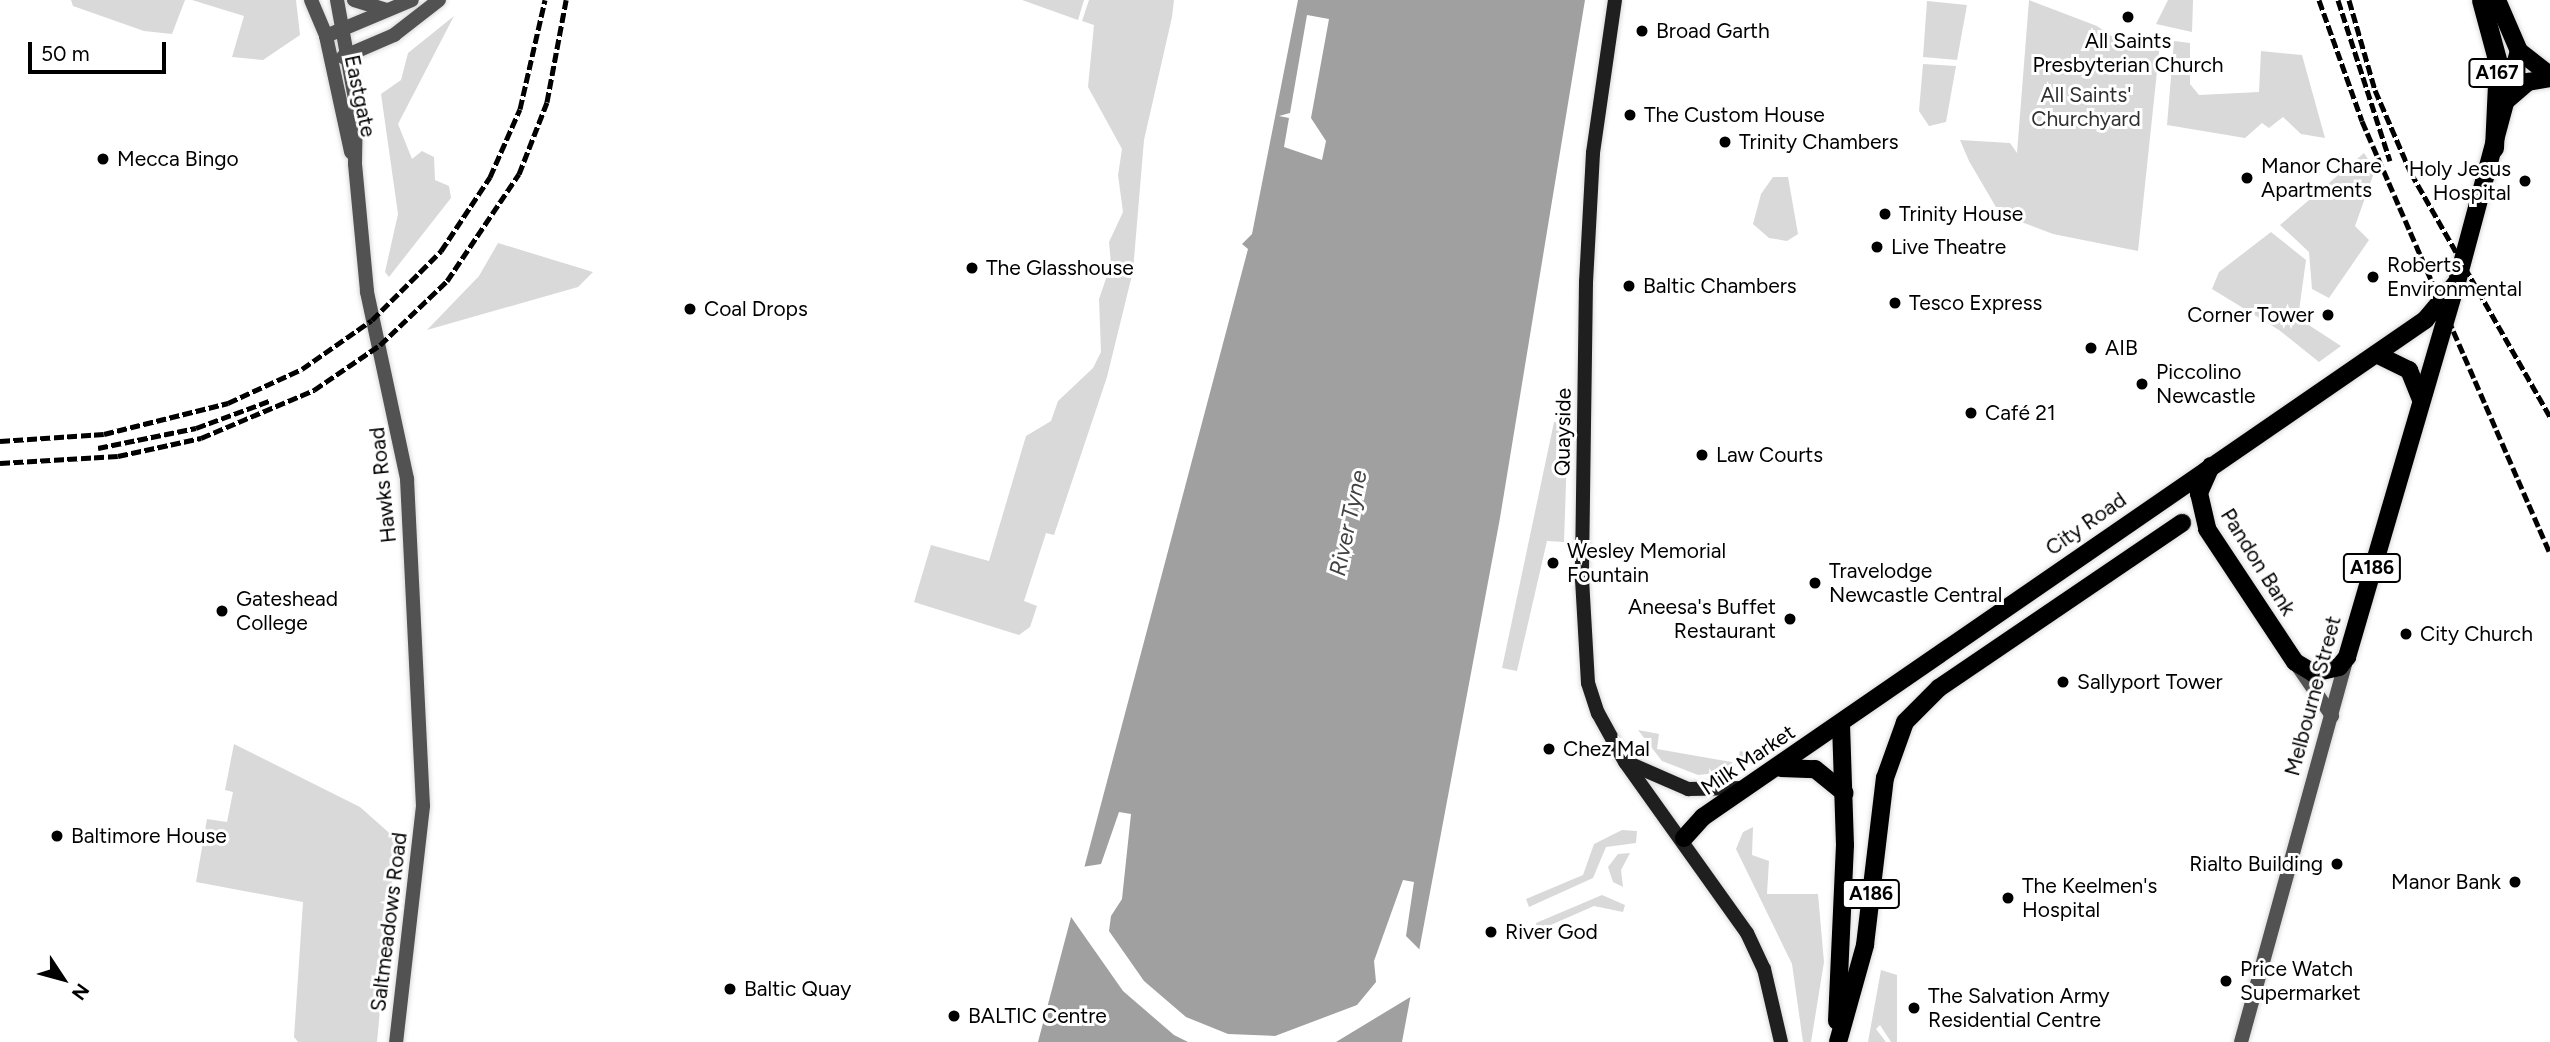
<!DOCTYPE html>
<meta charset="utf-8">
<style>
body{margin:0}
#map{position:relative;width:2550px;height:1042px;overflow:hidden;background:#fff;font-family:Figtree,sans-serif}
div>[style]{position:absolute}
[style*='--x']{left:calc(var(--x)*1px);top:calc(var(--y)*1px);width:calc(var(--w)*1px);rotate:calc(var(--a)*1deg)}
.green>*{inset:0;background:#d9d9d9}
.water>*{inset:0;background:#a0a0a0}
.pier>*{inset:0;background:#fff}
.roads{filter:drop-shadow(0 0 2px #dbdbdb) drop-shadow(0 0 2px #dbdbdb)}
.tertiary>*{height:14px;margin:-7px;padding:0 7px;transform-origin:7px;border-radius:7px;background:#525252}
.secondary>*{height:14px;margin:-7px;padding:0 7px;transform-origin:7px;border-radius:7px;background:#1f1f1f}
.primary>*{height:18px;margin:-9px;padding:0 9px;transform-origin:9px;border-radius:9px;background:#000}
.trunk>*{height:19px;margin:-9.5px;padding:0 9.5px;transform-origin:9.5px;border-radius:9.5px;background:#000}
.rail>*{height:5px;margin-top:-2.5px;transform-origin:0;background:repeating-linear-gradient(90deg,#000 0 10px,transparent 0 13.5px)}
.dots>*{width:19px;height:19px;translate:-50% -50%;box-sizing:border-box;border:4px solid #fff;border-radius:50%}
span{translate:-50% -50%;white-space:nowrap;text-align:center;line-height:1.15;-webkit-text-stroke:6px #fff;paint-order:stroke}
.shield-label span{padding:2px 5px;background:#fff;border:2px solid;border-radius:5px;-webkit-text-stroke-width:0}
.shield-label{font-size:19px;color:#000;font-weight:700}
.poi-label{font-size:21px;color:#000}
.left{translate:0 -50%;text-align:left}
.right{translate:-100% -50%;text-align:right}
.park-label{font-size:21px;color:#303030}
.street-label{font-size:21px;color:#000}
.water-label{font-size:23px;color:#414141;font-style:italic}
.north{position:absolute;left:28px;top:944px;width:70px;height:70px;-webkit-text-stroke:5px #fff;paint-order:stroke;rotate:126deg;font-size:19px;font-weight:700;line-height:28px;text-align:center;color:#000}
.north::after{content:'';display:block;margin:auto;width:24px;height:32px;background:#000;clip-path:polygon(50% 0,100% 100%,50% 72%,0 100%)}
.scale{position:absolute;left:28px;top:42px;width:138px;height:32px;box-sizing:border-box;border:4px solid #000;border-top:0;padding-left:9px;font-size:21px;line-height:24px;white-space:nowrap;color:#000;-webkit-text-stroke:5px #fff;paint-order:stroke}
</style>
<div id="map">
<div class="green">
<div style="clip-path:polygon(71px 0,185px 0,172px 34px,144px 31px,73px 6px)"></div>
<div style="clip-path:polygon(192px 0,296px 0,300px 35px,263px 60px,232px 57px,244px 16px)"></div>
<div style="clip-path:polygon(1022px 0,1084px 0,1078px 20px)"></div>
<div style="clip-path:polygon(1089px 0,1174px 0,1172px 17px,1144px 140px,1133px 271px,1107px 377px,1054px 535px,1046px 533px,1024px 601px,1037px 606px,1030px 627px,1019px 635px,914px 602px,931px 545px,989px 561px,1026px 436px,1051px 421px,1058px 401px,1093px 368px,1101px 352px,1099px 299px,1111px 264px,1109px 242px,1123px 212px,1118px 175px,1122px 149px,1088px 87px,1094px 25px,1082px 21px)"></div>
<div style="clip-path:polygon(2029px 0,2097px 26px,2121px 43px,2160px 43px,2138px 251px,2053px 234px,2000px 214px,1969px 161px,1960px 140px,2010px 143px,2017px 153px)"></div>
<div style="clip-path:polygon(2168px 0,2193px 0,2192px 32px,2156px 24px)"></div>
<div style="clip-path:polygon(1927px 1px,1967px 5px,1957px 60px,1923px 57px)"></div>
<div style="clip-path:polygon(454px 16px,398px 124px,412px 159px,422px 151px,434px 157px,435px 180px,449px 186px,451px 198px,389px 277px,385px 272px,398px 214px,381px 94px,401px 80px,408px 53px)"></div>
<div style="clip-path:polygon(2174px 41px,2190px 43px,2190px 84px,2199px 95px,2259px 92px,2261px 51px,2302px 55px,2325px 138px,2301px 134px,2283px 117px,2269px 128px,2262px 123px,2245px 138px,2167px 125px)"></div>
<div style="clip-path:polygon(1923px 64px,1956px 66px,1946px 122px,1929px 126px,1919px 111px)"></div>
<div style="clip-path:polygon(2364px 153px,2375px 170px,2355px 226px,2369px 240px,2329px 298px,2312px 289px,2309px 252px,2280px 225px)"></div>
<div style="clip-path:polygon(1773px 177px,1788px 177px,1798px 234px,1787px 241px,1769px 238px,1753px 224px,1761px 194px)"></div>
<div style="clip-path:polygon(2271px 232px,2306px 260px,2298px 318px,2341px 346px,2319px 362px,2279px 330px,2212px 289px,2219px 272px)"></div>
<div style="clip-path:polygon(498px 243px,593px 272px,578px 287px,427px 330px,479px 276px)"></div>
<div style="clip-path:polygon(1554px 422px,1568px 424px,1564px 542px,1547px 541px,1517px 671px,1502px 668px)"></div>
<div style="clip-path:polygon(1638px 730px,1659px 734px,1657px 749px,1737px 763px,1740px 751px,1752px 754px,1735px 766px,1717px 773px,1698px 775px,1662px 761px)"></div>
<div style="clip-path:polygon(234px 744px,360px 807px,396px 839px,377px 1042px,298px 1042px,294px 1037px,303px 902px,196px 882px,207px 819px,227px 822px,233px 792px,225px 790px)"></div>
<div style="clip-path:polygon(1753px 827px,1752px 855px,1769px 861px,1767px 894px,1818px 894px,1824px 962px,1811px 1042px,1803px 1042px,1792px 964px,1736px 849px,1743px 832px)"></div>
<div style="clip-path:polygon(1622px 830px,1637px 831px,1636px 843px,1606px 847px,1593px 878px,1529px 907px,1526px 899px,1583px 875px,1594px 844px)"></div>
<div style="clip-path:polygon(1630px 853px,1621px 870px,1623px 887px,1613px 882px,1608px 867px,1618px 854px)"></div>
<div style="clip-path:polygon(1602px 895px,1625px 905px,1623px 912px,1594px 906px,1537px 931px,1536px 923px)"></div>
<div style="clip-path:polygon(1881px 970px,1897px 975px,1897px 1042px,1891px 1042px,1880px 1025px,1876px 1029px,1886px 1042px,1868px 1042px)"></div>
</div>
<div class="water">
<div style="clip-path:polygon(1298px 0,1585px 0,1500px 518px,1402px 1042px,1038px 1042px,1248px 249px,1242px 244px,1252px 234px)"></div>
</div>
<div class="pier">
<div style="clip-path:polygon(1307px 15px,1329px 19px,1311px 118px,1326px 141px,1322px 160px,1284px 147px,1289px 118px,1279px 116px,1290px 113px)"></div>
<div style="clip-path:polygon(1119px 812px,1131px 814px,1122px 899px,1111px 916px,1109px 931px,1144px 981px,1186px 1017px,1228px 1034px,1275px 1036px,1357px 1005px,1376px 982px,1374px 961px,1403px 880px,1414px 882px,1406px 936px,1421px 951px,1412px 996px,1336px 1042px,1188px 1042px,1174px 1035px,1123px 991px,1069px 914px,1082px 867px,1101px 864px)"></div>
</div>
<div class="roads">
<div class="tertiary">
<div style="--x:311;--y:0;--w:39;--a:67"></div>
<div style="--x:326;--y:36;--w:119;--a:77.8"></div>
<div style="--x:337;--y:0;--w:107;--a:79.7"></div>
<div style="--x:356;--y:105;--w:59;--a:91"></div>
<div style="--x:355;--y:164;--w:129;--a:84.6"></div>
<div style="--x:367;--y:292;--w:191;--a:77.9"></div>
<div style="--x:407;--y:479;--w:327;--a:87.2"></div>
<div style="--x:423;--y:806;--w:238;--a:96.5"></div>
<div style="--x:354;--y:0;--w:34;--a:17"></div>
<div style="--x:326;--y:36;--w:93;--a:-22.7"></div>
<div style="--x:343;--y:57;--w:56;--a:-23.3"></div>
<div style="--x:394;--y:35;--w:57;--a:-37.9"></div>
<div style="--x:2297;--y:665;--w:62;--a:55.5"></div>
<div style="--x:2241;--y:1042;--w:398;--a:-74.6"></div>
</div>
<div class="secondary">
<div style="--x:1615;--y:0;--w:155;--a:98.2"></div>
<div style="--x:1593;--y:153;--w:129;--a:93.1"></div>
<div style="--x:1586;--y:282;--w:297;--a:90.8"></div>
<div style="--x:1582;--y:579;--w:104;--a:86.7"></div>
<div style="--x:1588;--y:683;--w:32;--a:72"></div>
<div style="--x:1598;--y:713;--w:56;--a:61.1"></div>
<div style="--x:1625;--y:762;--w:210;--a:54.5"></div>
<div style="--x:1747;--y:933;--w:40;--a:65"></div>
<div style="--x:1764;--y:969;--w:75;--a:76.9"></div>
<div style="--x:1626;--y:762;--w:68;--a:23.5"></div>
<div style="--x:1688;--y:789;--w:55;--a:-1"></div>
</div>
<div class="primary">
<div style="--x:2497;--y:0;--w:56;--a:66.7"></div>
<div style="--x:2519;--y:51;--w:39;--a:38"></div>
<div style="--x:2507;--y:100;--w:28;--a:-41"></div>
<div style="--x:2528;--y:82;--w:22;--a:-10"></div>
<div style="--x:2376;--y:354;--w:37;--a:26"></div>
<div style="--x:2409;--y:370;--w:31;--a:68"></div>
<div style="--x:2211;--y:466;--w:30;--a:114"></div>
<div style="--x:2199;--y:493;--w:37;--a:77"></div>
<div style="--x:2207;--y:529;--w:159;--a:56.5"></div>
<div style="--x:2295;--y:662;--w:21;--a:31"></div>
<div style="--x:2313;--y:673;--w:27;--a:-13"></div>
<div style="--x:2339;--y:667;--w:13;--a:-51"></div>
<div style="--x:2347;--y:657;--w:380;--a:-73.7"></div>
<div style="--x:1781;--y:768;--w:34;--a:2"></div>
<div style="--x:1815;--y:769;--w:38;--a:39"></div>
<div style="--x:1684;--y:838;--w:28;--a:-48"></div>
<div style="--x:1703;--y:817;--w:877;--a:-34.54"></div>
<div style="--x:2425;--y:320;--w:50;--a:-49.9"></div>
<div style="--x:2457;--y:282;--w:239;--a:-75"></div>
<div style="--x:1837;--y:1021;--w:176;--a:-87.4"></div>
<div style="--x:1845;--y:845;--w:120;--a:-91.9"></div>
<div style="--x:1838;--y:1042;--w:101;--a:-74.4"></div>
<div style="--x:1865;--y:945;--w:168;--a:-83.2"></div>
<div style="--x:1885;--y:778;--w:59;--a:-70.3"></div>
<div style="--x:1905;--y:722;--w:48;--a:-45"></div>
<div style="--x:1939;--y:688;--w:294;--a:-34.2"></div>
</div>
<div class="trunk">
<div style="--x:2481;--y:0;--w:65;--a:74.9"></div>
<div style="--x:2498;--y:63;--w:85;--a:92.7"></div>
</div>
</div>
<div class="rail">
<div style="--x:2319;--y:0;--w:128;--a:70.4"></div>
<div style="--x:2362;--y:121;--w:472;--a:66.5"></div>
<div style="--x:2338;--y:0;--w:169;--a:72.1"></div>
<div style="--x:2349;--y:0;--w:94;--a:73.9"></div>
<div style="--x:2375;--y:90;--w:90;--a:66.6"></div>
<div style="--x:2411;--y:173;--w:281;--a:60.3"></div>
<div style="--x:0;--y:441;--w:104;--a:-3.9"></div>
<div style="--x:104;--y:434;--w:128;--a:-14"></div>
<div style="--x:228;--y:403;--w:81;--a:-24.7"></div>
<div style="--x:302;--y:369;--w:85;--a:-35"></div>
<div style="--x:372;--y:320;--w:98;--a:-45"></div>
<div style="--x:441;--y:251;--w:89;--a:-56.5"></div>
<div style="--x:490;--y:177;--w:74;--a:-66.2"></div>
<div style="--x:520;--y:109;--w:112;--a:-77.1"></div>
<div style="--x:98;--y:448;--w:100;--a:-11.5"></div>
<div style="--x:196;--y:428;--w:78;--a:-20.3"></div>
<div style="--x:0;--y:463;--w:118;--a:-3.4"></div>
<div style="--x:118;--y:456;--w:85;--a:-12.2"></div>
<div style="--x:201;--y:438;--w:123;--a:-23"></div>
<div style="--x:314;--y:390;--w:80;--a:-34.3"></div>
<div style="--x:380;--y:345;--w:93;--a:-43.7"></div>
<div style="--x:447;--y:281;--w:129;--a:-56.1"></div>
<div style="--x:519;--y:174;--w:77;--a:-68.7"></div>
<div style="--x:547;--y:102;--w:104;--a:-79.4"></div>
</div>
<div class="dots">
<div style="left:2128px;top:17px;background:#000"></div>
<div style="left:1642px;top:31px;background:#000"></div>
<div style="left:1630px;top:115px;background:#000"></div>
<div style="left:1725px;top:142px;background:#000"></div>
<div style="left:103px;top:159px;background:#000"></div>
<div style="left:2247px;top:178px;background:#000"></div>
<div style="left:2525px;top:181px;background:#000"></div>
<div style="left:1885px;top:214px;background:#000"></div>
<div style="left:1877px;top:247px;background:#000"></div>
<div style="left:972px;top:268px;background:#000"></div>
<div style="left:2373px;top:277px;background:#000"></div>
<div style="left:1629px;top:286px;background:#000"></div>
<div style="left:1895px;top:303px;background:#000"></div>
<div style="left:690px;top:309px;background:#000"></div>
<div style="left:2328px;top:315px;background:#000"></div>
<div style="left:2091px;top:348px;background:#000"></div>
<div style="left:2142px;top:384px;background:#000"></div>
<div style="left:1971px;top:413px;background:#000"></div>
<div style="left:1702px;top:455px;background:#000"></div>
<div style="left:1553px;top:563px;background:#000"></div>
<div style="left:1815px;top:583px;background:#000"></div>
<div style="left:222px;top:611px;background:#000"></div>
<div style="left:1790px;top:619px;background:#000"></div>
<div style="left:2406px;top:634px;background:#000"></div>
<div style="left:2063px;top:682px;background:#000"></div>
<div style="left:1549px;top:749px;background:#000"></div>
<div style="left:57px;top:836px;background:#000"></div>
<div style="left:2337px;top:864px;background:#000"></div>
<div style="left:2515px;top:882px;background:#000"></div>
<div style="left:2008px;top:898px;background:#000"></div>
<div style="left:1491px;top:932px;background:#000"></div>
<div style="left:2226px;top:981px;background:#000"></div>
<div style="left:730px;top:989px;background:#000"></div>
<div style="left:1914px;top:1008px;background:#000"></div>
<div style="left:954px;top:1016px;background:#000"></div>
</div>
<div class="shield-label">
<span style="left:2497px;top:73px">A167</span>
<span style="left:2372px;top:568px">A186</span>
<span style="left:1871px;top:894px">A186</span>
</div>
<div class="poi-label">
<span class="left" style="left:1656px;top:31px">Broad Garth</span>
<span style="left:2128px;top:53px">All Saints<br>Presbyterian Church</span>
<span class="left" style="left:1644px;top:115px">The Custom House</span>
<span class="left" style="left:1739px;top:142px">Trinity Chambers</span>
<span class="left" style="left:117px;top:159px">Mecca Bingo</span>
<span class="left" style="left:2261px;top:178px">Manor Chare<br>Apartments</span>
<span class="right" style="left:2511px;top:181px">Holy Jesus<br>Hospital</span>
<span class="left" style="left:1899px;top:214px">Trinity House</span>
<span class="left" style="left:1891px;top:247px">Live Theatre</span>
<span class="left" style="left:2387px;top:277px">Roberts<br>Environmental</span>
<span class="left" style="left:986px;top:268px">The Glasshouse</span>
<span class="left" style="left:1643px;top:286px">Baltic Chambers</span>
<span class="left" style="left:1909px;top:303px">Tesco Express</span>
<span class="left" style="left:704px;top:309px">Coal Drops</span>
<span class="right" style="left:2314px;top:315px">Corner Tower</span>
<span class="left" style="left:2105px;top:348px">AIB</span>
<span class="left" style="left:2156px;top:384px">Piccolino<br>Newcastle</span>
<span class="left" style="left:1985px;top:413px">Café 21</span>
<span class="left" style="left:1716px;top:455px">Law Courts</span>
<span class="left" style="left:1567px;top:563px">Wesley Memorial<br>Fountain</span>
<span class="left" style="left:1829px;top:583px">Travelodge<br>Newcastle Central</span>
<span class="left" style="left:236px;top:611px">Gateshead<br>College</span>
<span class="right" style="left:1776px;top:619px">Aneesa's Buffet<br>Restaurant</span>
<span class="left" style="left:2420px;top:634px">City Church</span>
<span class="left" style="left:2077px;top:682px">Sallyport Tower</span>
<span class="left" style="left:1563px;top:749px">Chez Mal</span>
<span class="left" style="left:71px;top:836px">Baltimore House</span>
<span class="right" style="left:2323px;top:864px">Rialto Building</span>
<span class="right" style="left:2501px;top:882px">Manor Bank</span>
<span class="left" style="left:2022px;top:898px">The Keelmen's<br>Hospital</span>
<span class="left" style="left:1505px;top:932px">River God</span>
<span class="left" style="left:2240px;top:981px">Price Watch<br>Supermarket</span>
<span class="left" style="left:744px;top:989px">Baltic Quay</span>
<span class="left" style="left:1928px;top:1008px">The Salvation Army<br>Residential Centre</span>
<span class="left" style="left:968px;top:1016px">BALTIC Centre</span>
</div>
<div class="park-label">
<span style="left:2086px;top:107px">All Saints'<br>Churchyard</span>
</div>
<div class="street-label">
<span style="left:360px;top:96px;rotate:78deg">Eastgate</span>
<span style="left:1563px;top:432px;rotate:-89deg">Quayside</span>
<span style="left:383px;top:485px;rotate:-96deg">Hawks Road</span>
<span style="left:2086px;top:524px;rotate:-35deg">City Road</span>
<span style="left:2258px;top:562px;rotate:58deg">Pandon Bank</span>
<span style="left:2313px;top:696px;rotate:-75deg">Melbourne Street</span>
<span style="left:1748px;top:760px;rotate:-34deg">Milk Market</span>
<span style="left:389px;top:922px;rotate:-83deg">Saltmeadows Road</span>
</div>
<div class="water-label">
<span style="left:1348px;top:523px;rotate:-78deg">River Tyne</span>
</div>
<div class="north">N</div>
<div class="scale">50 m</div>
</div>
